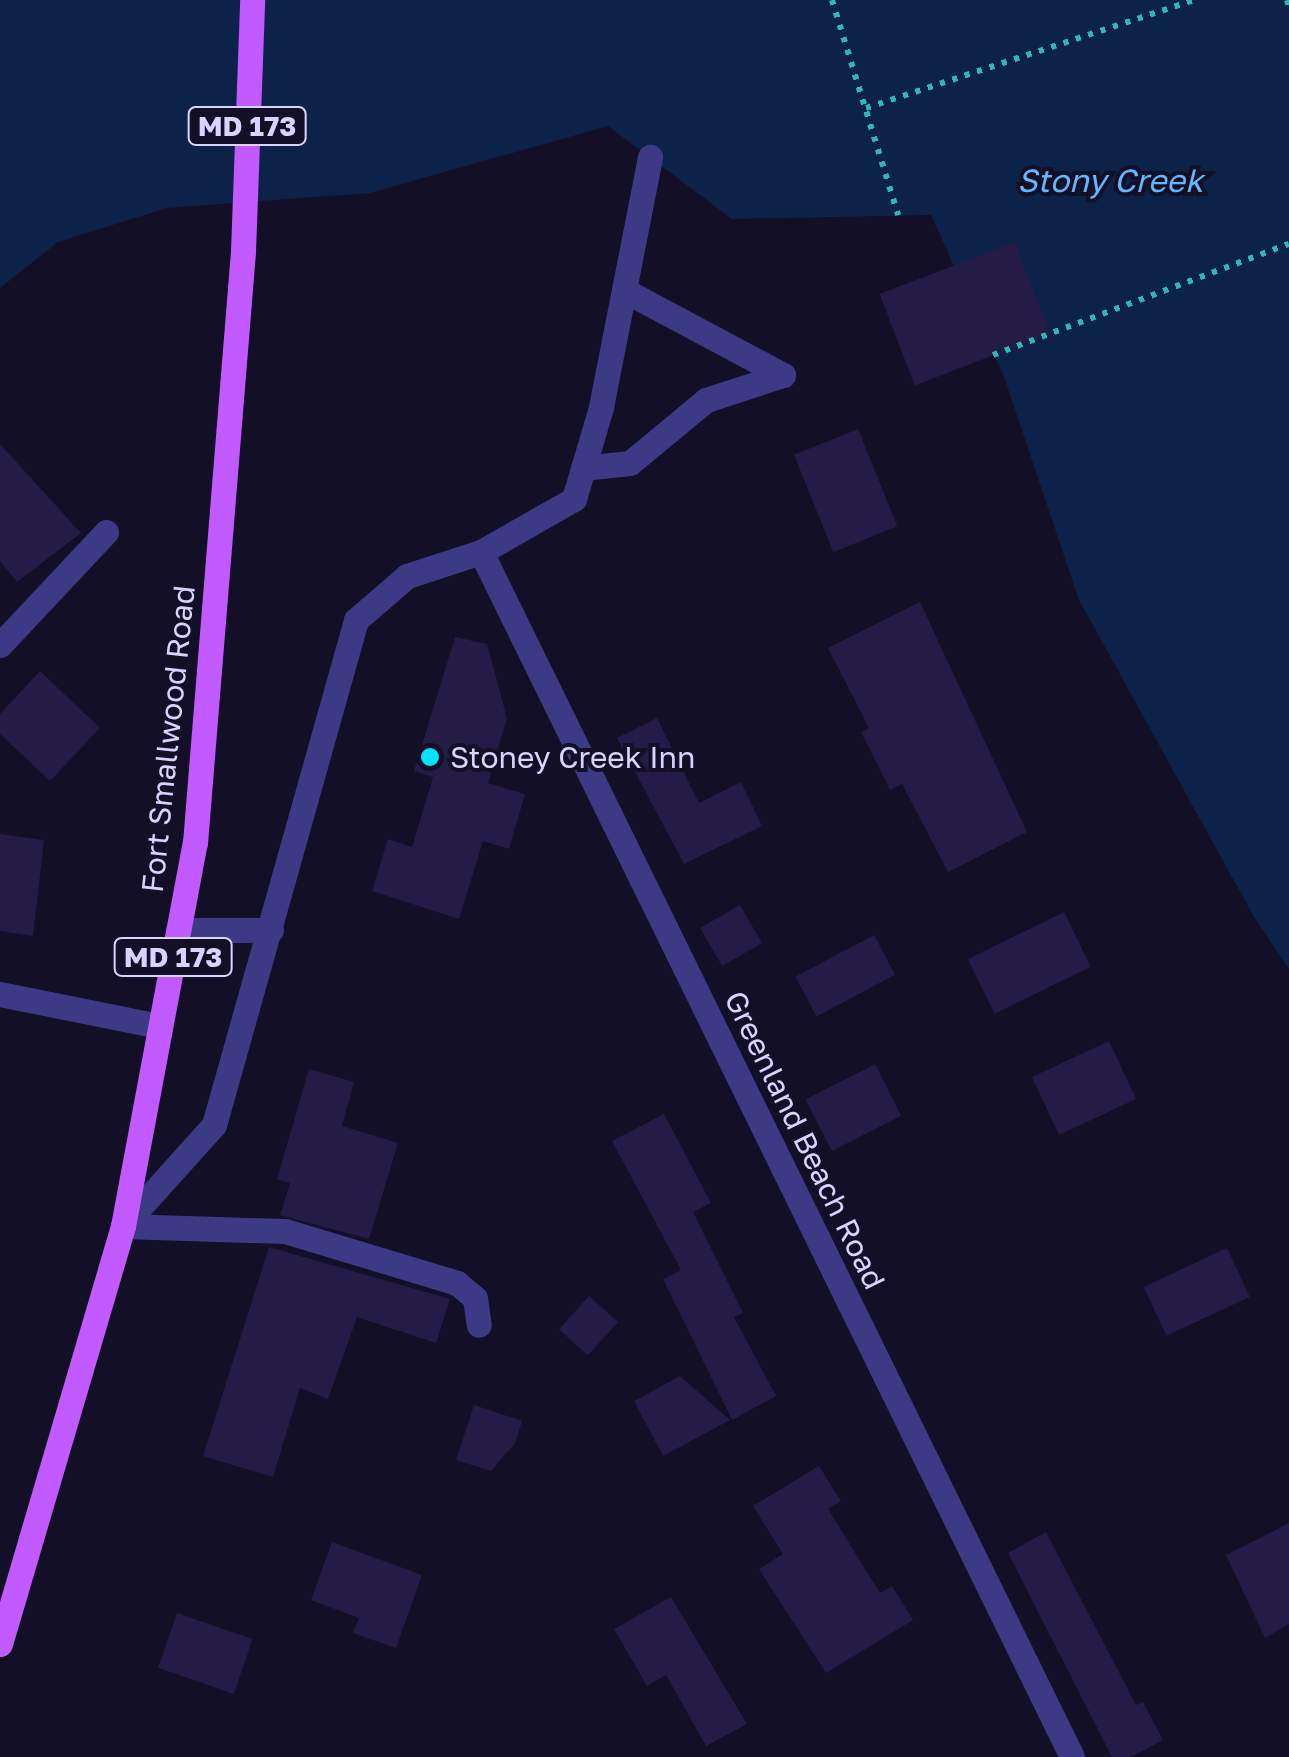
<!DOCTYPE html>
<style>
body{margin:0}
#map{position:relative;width:1289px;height:1757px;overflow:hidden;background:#130f26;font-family:"Golos Text",sans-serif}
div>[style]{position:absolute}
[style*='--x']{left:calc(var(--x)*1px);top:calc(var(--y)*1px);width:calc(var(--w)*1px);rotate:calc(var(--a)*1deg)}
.water>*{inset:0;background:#0c2248}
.building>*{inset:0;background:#241b47;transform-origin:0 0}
.path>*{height:6px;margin-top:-3px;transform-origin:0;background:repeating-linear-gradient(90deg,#2fb8b0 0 5px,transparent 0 13px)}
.service>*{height:25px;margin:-12.5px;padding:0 12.5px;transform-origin:12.5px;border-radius:12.5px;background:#3d3a85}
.minor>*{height:25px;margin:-12.5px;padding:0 12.5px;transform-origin:12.5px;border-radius:12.5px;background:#3d3a85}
.primary>*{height:25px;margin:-12.5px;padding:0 12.5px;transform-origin:12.5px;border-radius:12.5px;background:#c25bff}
.dots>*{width:28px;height:28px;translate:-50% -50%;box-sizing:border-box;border:5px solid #130f26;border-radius:50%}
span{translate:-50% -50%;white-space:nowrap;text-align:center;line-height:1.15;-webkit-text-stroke:8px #130f26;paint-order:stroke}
.shield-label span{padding:2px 8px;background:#130f26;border:2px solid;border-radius:8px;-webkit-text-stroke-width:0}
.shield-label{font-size:28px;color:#d9d4ff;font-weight:700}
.street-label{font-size:30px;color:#d9d4ff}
.poi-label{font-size:30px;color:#d9d4ff}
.left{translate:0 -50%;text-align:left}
.water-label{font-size:32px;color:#62b6ff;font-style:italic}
</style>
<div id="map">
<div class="water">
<div style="clip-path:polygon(0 0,1289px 0,1289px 969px,1254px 917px,1079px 600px,1004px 377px,931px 215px,732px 219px,608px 126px,370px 193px,167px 208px,58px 242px,0 288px)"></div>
</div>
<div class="building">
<div style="left:1015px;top:242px;width:98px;height:145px;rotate:69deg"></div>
<div style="left:858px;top:429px;width:105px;height:69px;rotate:68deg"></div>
<div style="clip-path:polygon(0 444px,81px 533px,17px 582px,0 561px)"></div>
<div style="clip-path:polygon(920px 602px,1027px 832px,948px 872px,902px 784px,890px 790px,861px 732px,869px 728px,828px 648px)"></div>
<div style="clip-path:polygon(455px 637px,487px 644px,507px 718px,488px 783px,525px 794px,509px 849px,483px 841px,459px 919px,372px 891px,388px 839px,412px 847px,433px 777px,414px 771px)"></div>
<div style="clip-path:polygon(40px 671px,100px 728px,50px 781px,0 734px,0 714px)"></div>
<div style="clip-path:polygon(657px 718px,699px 803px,741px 782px,762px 826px,684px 864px,617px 738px)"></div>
<div style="clip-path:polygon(0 834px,44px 840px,33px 936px,0 931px)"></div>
<div style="left:740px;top:905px;width:44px;height:46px;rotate:60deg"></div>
<div style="left:1064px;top:912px;width:61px;height:107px;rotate:64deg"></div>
<div style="left:874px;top:935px;width:45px;height:89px;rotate:62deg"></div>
<div style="left:1109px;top:1041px;width:64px;height:85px;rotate:65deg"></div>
<div style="left:875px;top:1064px;width:58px;height:78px;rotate:63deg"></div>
<div style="clip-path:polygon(309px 1069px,354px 1082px,342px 1126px,398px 1143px,369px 1239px,280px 1215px,290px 1183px,277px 1179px)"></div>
<div style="clip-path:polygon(664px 1114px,711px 1203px,693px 1212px,743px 1313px,734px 1317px,776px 1396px,732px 1420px,663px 1279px,681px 1270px,612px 1141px)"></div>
<div style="clip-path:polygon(269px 1247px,450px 1299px,436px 1343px,357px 1317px,328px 1399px,300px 1388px,273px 1477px,203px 1456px)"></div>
<div style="left:1227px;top:1248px;width:54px;height:92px;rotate:65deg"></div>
<div style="left:589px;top:1296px;width:39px;height:45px;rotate:42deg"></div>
<div style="clip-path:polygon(680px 1376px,730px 1420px,663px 1456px,634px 1401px)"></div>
<div style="clip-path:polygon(474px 1405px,522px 1421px,515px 1443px,491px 1471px,456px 1460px)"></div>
<div style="clip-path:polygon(819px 1466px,841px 1501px,828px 1509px,880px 1593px,892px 1586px,913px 1620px,826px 1673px,759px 1569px,783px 1554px,753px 1506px)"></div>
<div style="clip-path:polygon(1289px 1523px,1289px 1624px,1265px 1638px,1226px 1555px)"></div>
<div style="clip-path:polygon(1046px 1532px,1136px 1705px,1143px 1702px,1163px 1740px,1131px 1757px,1112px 1757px,1008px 1553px)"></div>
<div style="clip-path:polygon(332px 1542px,422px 1575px,396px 1648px,353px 1633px,359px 1618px,311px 1600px)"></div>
<div style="clip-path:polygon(671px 1597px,747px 1724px,706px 1746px,666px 1675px,647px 1686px,614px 1629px)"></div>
<div style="left:177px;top:1613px;width:80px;height:58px;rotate:19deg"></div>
</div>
<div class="path">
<div style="--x:832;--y:0;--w:225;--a:72.9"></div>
<div style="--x:1287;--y:0;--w:6;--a:72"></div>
<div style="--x:866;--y:108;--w:345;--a:-18.2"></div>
<div style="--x:993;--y:355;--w:316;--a:-20.6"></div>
</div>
<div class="service">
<div style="--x:583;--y:468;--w:47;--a:-6.1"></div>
<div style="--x:630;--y:463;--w:99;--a:-39.7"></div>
<div style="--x:706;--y:400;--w:81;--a:-18"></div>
<div style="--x:783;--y:375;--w:180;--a:-151.9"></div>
<div style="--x:481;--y:552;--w:107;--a:-29.7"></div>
<div style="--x:574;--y:499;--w:96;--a:-73.6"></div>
<div style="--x:601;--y:407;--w:255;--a:-78.9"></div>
<div style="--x:123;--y:1226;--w:162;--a:1.8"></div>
<div style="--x:285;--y:1231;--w:180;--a:16.8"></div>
<div style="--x:457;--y:1283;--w:23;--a:40"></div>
<div style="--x:475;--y:1298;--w:27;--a:82"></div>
</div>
<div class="minor">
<div style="--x:0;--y:645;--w:155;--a:-46.8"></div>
<div style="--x:178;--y:930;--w:93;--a:0"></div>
<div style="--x:0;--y:994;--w:162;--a:11.4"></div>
<div style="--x:123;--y:1226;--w:136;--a:-48"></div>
<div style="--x:214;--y:1125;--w:525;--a:-74.29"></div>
<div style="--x:356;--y:620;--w:67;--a:-40.8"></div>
<div style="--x:407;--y:576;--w:78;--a:-18"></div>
<div style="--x:481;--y:552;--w:1342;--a:63.87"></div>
</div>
<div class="primary">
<div style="--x:0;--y:1644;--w:436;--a:-73.6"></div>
<div style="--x:123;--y:1226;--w:390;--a:-79.4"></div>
<div style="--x:195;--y:843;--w:594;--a:-85.36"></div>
<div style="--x:243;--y:251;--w:251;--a:-87.9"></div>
</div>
<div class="dots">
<div style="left:430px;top:757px;background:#00e5ff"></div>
</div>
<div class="shield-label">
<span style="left:247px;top:126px">MD 173</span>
<span style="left:173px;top:957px">MD 173</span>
</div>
<div class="street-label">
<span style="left:168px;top:739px;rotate:-84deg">Fort Smallwood Road</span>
<span style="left:805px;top:1140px;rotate:64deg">Greenland Beach Road</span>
</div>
<div class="poi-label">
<span class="left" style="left:450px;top:757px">Stoney Creek Inn</span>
</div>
<div class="water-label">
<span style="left:1110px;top:180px">Stony Creek</span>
</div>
</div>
